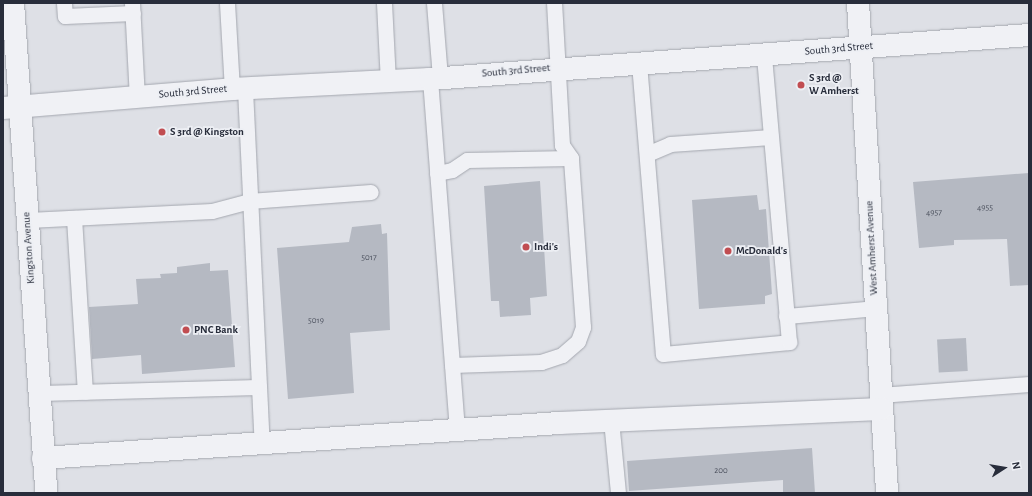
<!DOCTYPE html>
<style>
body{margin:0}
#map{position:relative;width:1032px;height:496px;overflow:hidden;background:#dee0e6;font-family:"Alegreya Sans",sans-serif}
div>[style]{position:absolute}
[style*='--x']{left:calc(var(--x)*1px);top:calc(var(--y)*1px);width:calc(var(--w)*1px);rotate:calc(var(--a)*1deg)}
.building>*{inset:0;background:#b5b9c2;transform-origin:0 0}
.roads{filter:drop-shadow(0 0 1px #a4a7af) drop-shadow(0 0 1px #a4a7af)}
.service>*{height:15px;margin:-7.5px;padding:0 7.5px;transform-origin:7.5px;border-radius:7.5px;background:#f0f1f5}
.minor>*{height:22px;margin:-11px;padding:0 11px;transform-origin:11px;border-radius:11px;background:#f0f1f5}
.tertiary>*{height:22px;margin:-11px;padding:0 11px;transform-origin:11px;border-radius:11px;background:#f0f1f5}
.dots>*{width:11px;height:11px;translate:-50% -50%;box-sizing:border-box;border:2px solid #edeff4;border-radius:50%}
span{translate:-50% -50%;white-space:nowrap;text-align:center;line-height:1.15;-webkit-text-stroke:3.5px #edeff4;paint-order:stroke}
.number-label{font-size:9px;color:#4b505d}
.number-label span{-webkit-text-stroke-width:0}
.street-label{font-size:11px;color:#282d3b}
.poi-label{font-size:11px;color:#282d3b;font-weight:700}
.left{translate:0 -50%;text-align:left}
.frame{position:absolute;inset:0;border:4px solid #282d3b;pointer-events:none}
.north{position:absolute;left:984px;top:448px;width:40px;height:40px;-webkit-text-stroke:3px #edeff4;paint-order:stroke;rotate:78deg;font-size:11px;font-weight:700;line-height:16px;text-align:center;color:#282d3b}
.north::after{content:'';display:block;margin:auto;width:14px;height:18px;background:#282d3b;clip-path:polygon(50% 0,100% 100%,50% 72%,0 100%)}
</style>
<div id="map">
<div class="building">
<div style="clip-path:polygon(1029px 173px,1029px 285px,1010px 286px,1007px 239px,954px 240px,954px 245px,919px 248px,913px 182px)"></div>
<div style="clip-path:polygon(540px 181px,547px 296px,530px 298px,531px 315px,500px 317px,499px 301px,491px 301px,484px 186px)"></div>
<div style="clip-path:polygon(757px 195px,759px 210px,766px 209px,772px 294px,765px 296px,765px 304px,699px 309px,692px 200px)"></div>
<div style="clip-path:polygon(381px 224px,382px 234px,387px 233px,390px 330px,350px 333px,354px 393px,288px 399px,277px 248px,349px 242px,352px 227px)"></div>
<div style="clip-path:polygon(210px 263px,210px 271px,228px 270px,235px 367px,142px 374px,141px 355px,92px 359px,89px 307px,138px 304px,136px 279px,161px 278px,160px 274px,177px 273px,177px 267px)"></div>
<div style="left:966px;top:338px;width:33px;height:29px;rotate:87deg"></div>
<div style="clip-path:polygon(812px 448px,815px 493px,783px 493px,783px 480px,629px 491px,627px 461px)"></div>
</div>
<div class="roads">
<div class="service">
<div style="--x:64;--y:3;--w:13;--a:86"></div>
<div style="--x:65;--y:16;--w:68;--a:-2.5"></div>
<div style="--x:132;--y:3;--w:94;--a:87"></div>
<div style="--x:227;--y:3;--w:86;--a:86.7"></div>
<div style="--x:384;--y:3;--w:78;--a:87.1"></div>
<div style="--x:434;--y:3;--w:75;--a:85.4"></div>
<div style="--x:639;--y:63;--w:292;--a:85.3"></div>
<div style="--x:663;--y:354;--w:127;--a:-5.4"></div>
<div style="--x:789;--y:342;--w:288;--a:-95"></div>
<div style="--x:430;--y:79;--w:352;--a:85.6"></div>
<div style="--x:245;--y:89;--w:354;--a:87.3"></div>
<div style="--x:647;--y:154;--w:25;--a:-23"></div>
<div style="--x:670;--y:144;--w:101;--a:-4"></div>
<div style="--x:437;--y:173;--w:15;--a:-11"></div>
<div style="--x:452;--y:170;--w:18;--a:-34"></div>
<div style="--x:467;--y:160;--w:104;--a:-1.1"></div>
<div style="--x:74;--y:218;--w:174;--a:86.4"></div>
<div style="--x:28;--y:220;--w:184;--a:-2.8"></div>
<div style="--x:212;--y:211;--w:38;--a:-15"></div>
<div style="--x:249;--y:201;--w:122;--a:-4.2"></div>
<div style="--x:786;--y:316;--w:89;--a:-5.1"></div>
<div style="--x:452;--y:365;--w:89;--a:-1.9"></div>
<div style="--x:541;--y:362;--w:22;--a:-18"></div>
<div style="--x:562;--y:355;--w:21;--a:-41"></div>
<div style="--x:578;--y:341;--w:15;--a:-70"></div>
<div style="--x:583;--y:327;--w:169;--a:-94.1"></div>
<div style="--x:571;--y:158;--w:16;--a:-125"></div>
<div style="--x:562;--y:145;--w:142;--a:-93.2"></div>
<div style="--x:39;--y:393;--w:220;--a:-1.6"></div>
<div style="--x:880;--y:395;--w:149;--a:-4.2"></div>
<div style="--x:611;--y:420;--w:73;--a:84.5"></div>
</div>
<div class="minor">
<div style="--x:13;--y:3;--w:491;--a:86.1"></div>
<div style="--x:858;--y:3;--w:491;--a:86.6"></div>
<div style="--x:43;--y:458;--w:517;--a:-3.88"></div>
<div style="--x:559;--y:423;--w:322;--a:-2.5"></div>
</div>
<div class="tertiary">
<div style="--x:3;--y:108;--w:230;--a:-4.7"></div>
<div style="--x:232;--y:89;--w:198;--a:-2.9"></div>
<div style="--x:430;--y:79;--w:601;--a:-4.2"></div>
</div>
</div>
<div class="dots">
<div style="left:801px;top:85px;background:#c14d51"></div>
<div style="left:162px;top:132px;background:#c14d51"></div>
<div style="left:526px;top:247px;background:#c14d51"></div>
<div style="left:728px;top:251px;background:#c14d51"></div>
<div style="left:186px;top:330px;background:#c14d51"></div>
</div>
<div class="number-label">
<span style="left:985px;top:208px">4955</span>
<span style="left:934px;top:213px">4957</span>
<span style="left:369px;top:258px">5017</span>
<span style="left:316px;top:321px">5019</span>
<span style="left:721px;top:471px">200</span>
</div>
<div class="street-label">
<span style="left:839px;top:49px;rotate:-5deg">South 3rd Street</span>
<span style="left:516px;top:71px;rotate:-5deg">South 3rd Street</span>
<span style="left:193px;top:92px;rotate:-5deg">South 3rd Street</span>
<span style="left:29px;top:248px;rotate:-94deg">Kingston Avenue</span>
<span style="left:872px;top:248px;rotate:-93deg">West Amherst Avenue</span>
</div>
<div class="poi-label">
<span class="left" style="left:809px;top:85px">S 3rd @<br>W Amherst</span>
<span class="left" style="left:170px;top:132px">S 3rd @ Kingston</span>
<span class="left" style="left:534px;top:247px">Indi's</span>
<span class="left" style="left:736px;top:251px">McDonald's</span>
<span class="left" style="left:194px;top:330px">PNC Bank</span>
</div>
<div class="frame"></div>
<div class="north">N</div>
</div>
